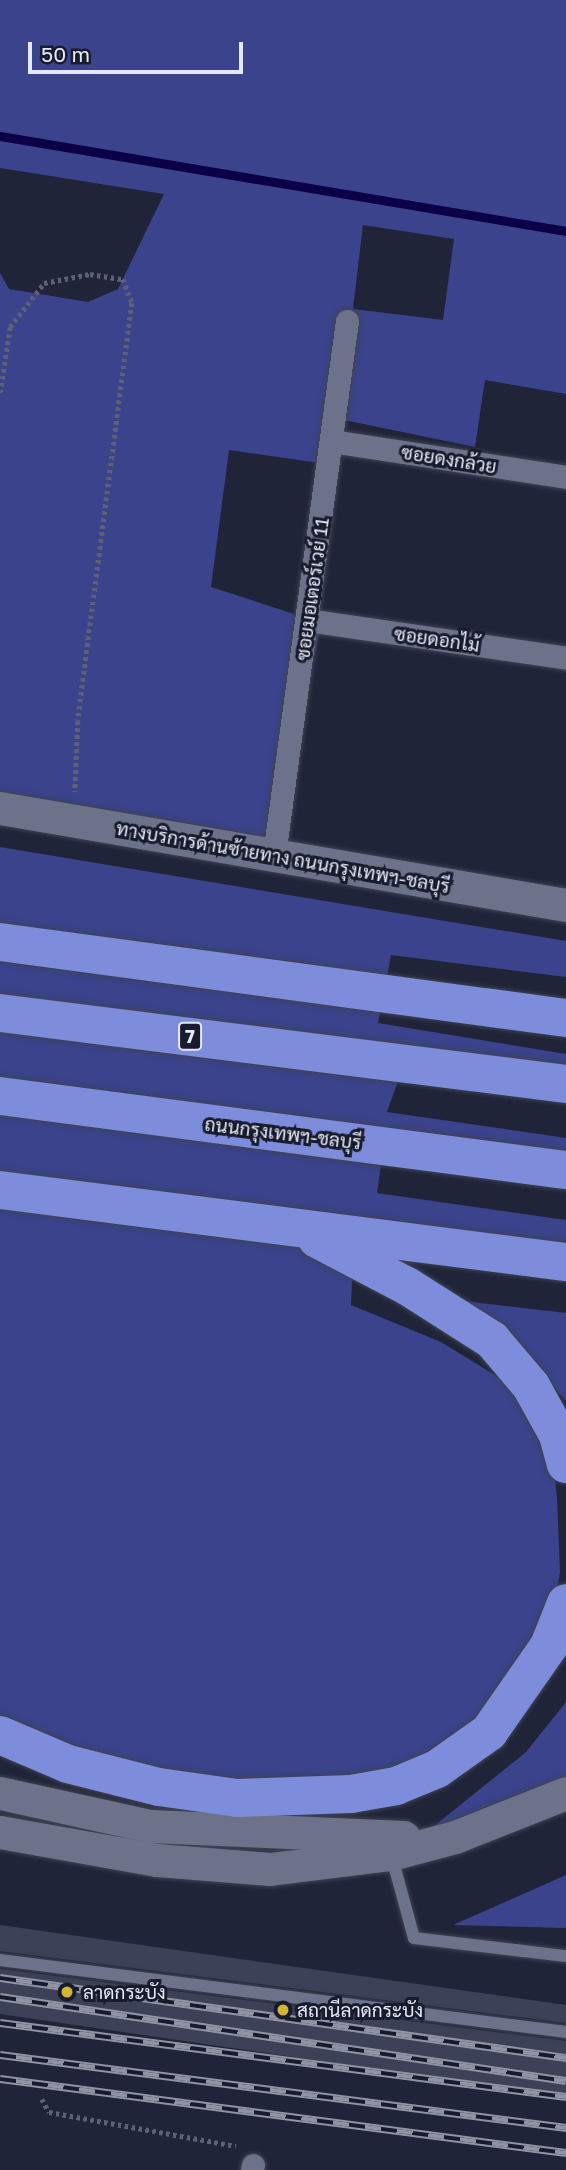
<!DOCTYPE html>
<meta charset="utf-8">
<style>
body{margin:0}
#map{position:relative;width:566px;height:2170px;overflow:hidden;background:#202438;font-family:"Golos Text",Sarabun,sans-serif}
div>[style]{position:absolute}
[style*='--x']{left:calc(var(--x)*1px);top:calc(var(--y)*1px);width:calc(var(--w)*1px);rotate:calc(var(--a)*1deg)}
.green>*{inset:0;background:#3a438b}
.stream>*{height:9px;margin:-4.5px;padding:0 4.5px;transform-origin:4.5px;border-radius:4.5px;background:#0b0048}
.building>*{inset:0;background:#3c4157}
.path>*{height:4.5px;margin-top:-2.25px;transform-origin:0;background:repeating-linear-gradient(90deg,#5d6173 0 3.5px,transparent 0 7px)}
.roads{filter:drop-shadow(0 0 2px #3f4252) drop-shadow(0 0 2px #3f4252)}
.lane>*{height:12px;margin:-6px;padding:0 6px;transform-origin:6px;border-radius:6px;background:#6c7289}
.street>*{height:23px;margin:-11.5px;padding:0 11.5px;transform-origin:11.5px;border-radius:11.5px;background:#6c7289}
.secondary>*{height:33px;margin:-16.5px;padding:0 16.5px;transform-origin:16.5px;border-radius:16.5px;background:#6c7289}
.highway>*{height:38px;margin:-19px;padding:0 19px;transform-origin:19px;border-radius:19px;background:#7d8ddc}
.rail>*{height:8px;margin-top:-4px;transform-origin:0;background:repeating-linear-gradient(90deg,#171b2d 0 16px,#9093a3 0 32px);box-sizing:border-box;border-block:2px solid #9093a3}
.dots>*{width:19px;height:19px;translate:-50% -50%;box-sizing:border-box;border:4px solid #171b2d;border-radius:50%}
span{translate:-50% -50%;white-space:nowrap;text-align:center;line-height:1.15;-webkit-text-stroke:6px #171b2d;paint-order:stroke}
.shield-label span{padding:2px 5px;background:#171b2d;border:2px solid;border-radius:5px;-webkit-text-stroke-width:0}
.shield-label{font-size:18px;color:#e5e8f5;font-weight:700}
.street-label{font-size:19px;color:#e5e8f5}
.poi-label{font-size:19px;color:#e5e8f5}
.left{translate:0 -50%;text-align:left}
.scale{position:absolute;left:28px;top:42px;width:215px;height:32px;box-sizing:border-box;border:4px solid #e5e8f5;border-top:0;padding-left:9px;font-size:21px;line-height:24px;white-space:nowrap;color:#e5e8f5;-webkit-text-stroke:5px #171b2d;paint-order:stroke}
</style>
<div id="map">
<div class="green">
<div style="clip-path:polygon(evenodd,0 0,566px 0,566px 394px,485px 380px,475px 447px,339px 419px,333px 465px,229px 450px,211px 587px,322px 623px,270px 842px,0 797px,0 273px,9px 289px,88px 302px,118px 289px,164px 194px,0 168px,0 0,363px 225px,454px 239px,443px 320px,353px 309px,363px 225px)"></div>
<div style="clip-path:polygon(0 847px,566px 941px,566px 977px,391px 955px,378px 1023px,566px 1054px,566px 1067px,409px 1050px,387px 1112px,566px 1138px,566px 1151px,386px 1129px,377px 1193px,566px 1220px,566px 1245px,355px 1218px,351px 1305px,441px 1342px,503px 1380px,532px 1418px,552px 1458px,557px 1497px,560px 1572px,554px 1612px,515px 1685px,418px 1768px,233px 1788px,0 1726px)"></div>
<div style="clip-path:polygon(455px 1300px,566px 1313px,566px 1401px,529px 1360px)"></div>
<div style="clip-path:polygon(566px 1702px,566px 1779px,483px 1819px,433px 1827px,526px 1752px)"></div>
<div style="clip-path:polygon(566px 1875px,566px 1928px,453px 1925px)"></div>
</div>
<div class="stream">
<div style="--x:0;--y:136;--w:574;--a:9.53"></div>
</div>
<div class="building">
<div style="clip-path:polygon(0 1925px,566px 2005px,566px 2023px,0 1951px)"></div>
<div style="clip-path:polygon(0 1969px,566px 2041px,566px 2097px,0 2014px)"></div>
</div>
<div class="path">
<div style="--x:0;--y:393;--w:67;--a:-81.4"></div>
<div style="--x:10;--y:327;--w:56;--a:-52.3"></div>
<div style="--x:44;--y:283;--w:47;--a:-11.1"></div>
<div style="--x:90;--y:274;--w:33;--a:9"></div>
<div style="--x:123;--y:279;--w:26;--a:69"></div>
<div style="--x:132;--y:303;--w:421;--a:97.4"></div>
<div style="--x:78;--y:721;--w:71;--a:92.4"></div>
<div style="--x:42;--y:2099;--w:15;--a:62"></div>
<div style="--x:49;--y:2112;--w:190;--a:10.3"></div>
</div>
<div class="roads">
<div class="lane">
<div style="--x:391;--y:1854;--w:87;--a:74.7"></div>
<div style="--x:414;--y:1938;--w:153;--a:6.8"></div>
<div style="--x:0;--y:1960;--w:571;--a:7.25"></div>
</div>
<div class="street">
<div style="--x:332;--y:441;--w:237;--a:8.7"></div>
<div style="--x:307;--y:620;--w:262;--a:8.3"></div>
<div style="--x:274;--y:855;--w:539;--a:-82.22"></div>
<div style="--x:252;--y:2170;--w:5;--a:-79"></div>
</div>
<div class="secondary">
<div style="--x:0;--y:808;--w:574;--a:9.72"></div>
<div style="--x:0;--y:1793;--w:154;--a:12.4"></div>
<div style="--x:150;--y:1826;--w:254;--a:2.5"></div>
<div style="--x:0;--y:1832;--w:159;--a:10.1"></div>
<div style="--x:157;--y:1860;--w:113;--a:4.6"></div>
<div style="--x:270;--y:1869;--w:122;--a:-7.1"></div>
<div style="--x:391;--y:1854;--w:66;--a:-14.9"></div>
<div style="--x:455;--y:1837;--w:119;--a:-21.6"></div>
</div>
<div class="highway">
<div style="--x:0;--y:942;--w:571;--a:7.65"></div>
<div style="--x:0;--y:1013;--w:570;--a:7.15"></div>
<div style="--x:0;--y:1096;--w:571;--a:7.45"></div>
<div style="--x:0;--y:1190;--w:571;--a:7.25"></div>
<div style="--x:317;--y:1239;--w:102;--a:27.6"></div>
<div style="--x:407;--y:1286;--w:101;--a:32.4"></div>
<div style="--x:492;--y:1340;--w:60;--a:49.7"></div>
<div style="--x:531;--y:1386;--w:56;--a:61.1"></div>
<div style="--x:558;--y:1435;--w:30;--a:75"></div>
<div style="--x:0;--y:1735;--w:74;--a:23.1"></div>
<div style="--x:68;--y:1764;--w:94;--a:14.2"></div>
<div style="--x:159;--y:1787;--w:79;--a:8"></div>
<div style="--x:237;--y:1798;--w:114;--a:-2"></div>
<div style="--x:351;--y:1794;--w:46;--a:-10.1"></div>
<div style="--x:396;--y:1786;--w:44;--a:-22.5"></div>
<div style="--x:437;--y:1769;--w:64;--a:-35.4"></div>
<div style="--x:489;--y:1732;--w:105;--a:-55.1"></div>
<div style="--x:549;--y:1646;--w:46;--a:-68.4"></div>
</div>
</div>
<div class="rail">
<div style="--x:0;--y:1978;--w:572;--a:8.05"></div>
<div style="--x:0;--y:1997;--w:572;--a:8.44"></div>
<div style="--x:0;--y:2023;--w:571;--a:7.45"></div>
<div style="--x:0;--y:2055;--w:571;--a:7.35"></div>
<div style="--x:0;--y:2079;--w:571;--a:7.45"></div>
</div>
<div class="dots">
<div style="left:67px;top:1992px;background:#d5b534"></div>
<div style="left:283px;top:2010px;background:#d5b534"></div>
</div>
<div class="shield-label">
<span style="left:190px;top:1036px">7</span>
</div>
<div class="street-label">
<span style="left:449px;top:459px;rotate:9deg">ซอยดงกล้วย</span>
<span style="left:312px;top:589px;rotate:-82deg">ซอยมอเตอร์เวย์ 11</span>
<span style="left:437px;top:639px;rotate:8deg">ซอยดอกไม้</span>
<span style="left:283px;top:857px;rotate:10deg">ทางบริการด้านซ้ายทาง ถนนกรุงเทพฯ-ชลบุรี</span>
<span style="left:283px;top:1133px;rotate:7deg">ถนนกรุงเทพฯ-ชลบุรี</span>
</div>
<div class="poi-label">
<span class="left" style="left:83px;top:1992px">ลาดกระบัง</span>
<span class="left" style="left:297px;top:2010px">สถานีลาดกระบัง</span>
</div>
<div class="scale">50 m</div>
</div>
